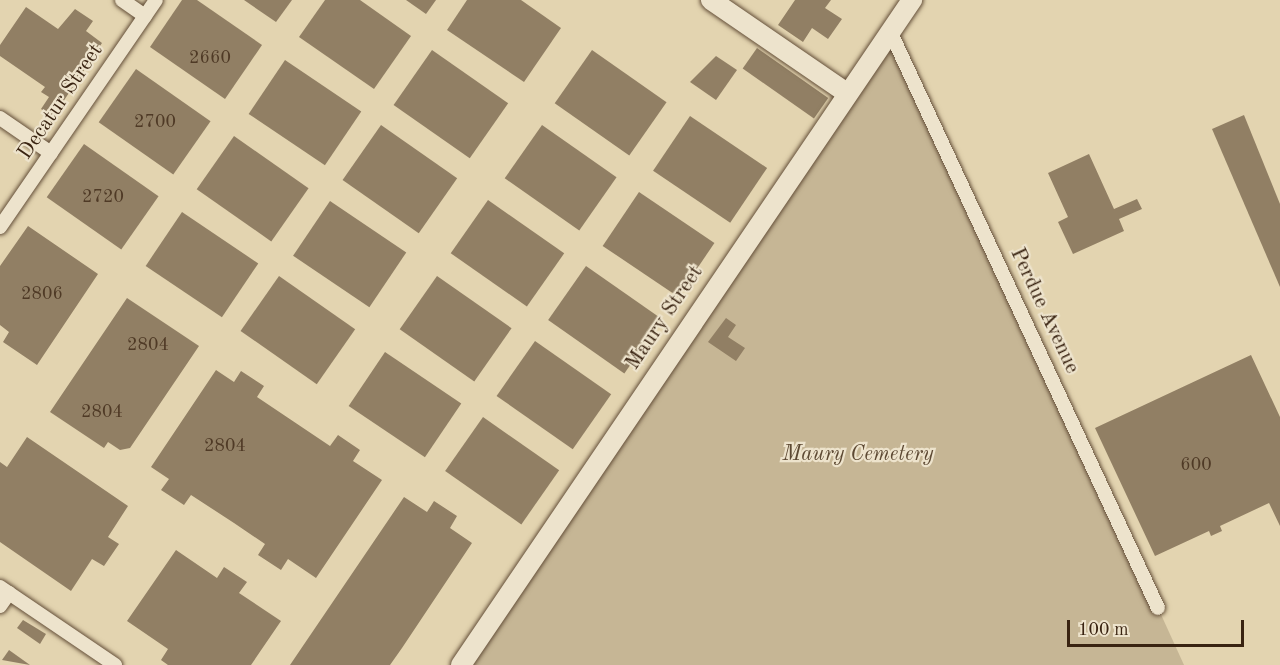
<!DOCTYPE html>
<style>
body{margin:0}
#map{position:relative;width:1280px;height:665px;overflow:hidden;background:#e3d4b0;font-family:"Old Standard TT",serif}
div>[style]{position:absolute}
[style*='--x']{left:calc(var(--x)*1px);top:calc(var(--y)*1px);width:calc(var(--w)*1px);rotate:calc(var(--a)*1deg)}
.green>*{inset:0;background:#c6b695}
.building>*{inset:0;background:#917f64;transform-origin:0 0}
.roads{filter:drop-shadow(0 0 2px #644f39) drop-shadow(0 0 2px #644f39)}
.street>*{height:14px;margin:-7px;padding:0 7px;transform-origin:7px;border-radius:7px;background:#ede3cc}
.secondary>*{height:20px;margin:-10px;padding:0 10px;transform-origin:10px;border-radius:10px;background:#ede3cc}
span{translate:-50% -50%;white-space:nowrap;text-align:center;line-height:1.15;-webkit-text-stroke:4.5px #ede3cc;paint-order:stroke}
.number-label{font-size:18px;color:#4f3a26}
.number-label span{-webkit-text-stroke-width:0}
.street-label{font-size:21px;color:#392311}
.park-label{font-size:21px;color:#5c4832;font-style:italic}
.scale{position:absolute;left:1067px;top:620px;width:177px;height:27px;box-sizing:border-box;border:3px solid #392311;border-top:0;padding-left:8px;font-size:18px;line-height:21px;white-space:nowrap;color:#392311;-webkit-text-stroke:4px #ede3cc;paint-order:stroke}
</style>
<div id="map">
<div class="green">
<div style="clip-path:polygon(893px 26px,1184px 665px,462px 665px)"></div>
</div>
<div class="building">
<div style="clip-path:polygon(182px 0,197px 0,262px 45px,225px 99px,150px 47px)"></div>
<div style="clip-path:polygon(244px 0,292px 0,276px 22px)"></div>
<div style="clip-path:polygon(325px 0,360px 0,411px 36px,374px 89px,299px 37px)"></div>
<div style="clip-path:polygon(406px 0,436px 0,426px 14px)"></div>
<div style="clip-path:polygon(467px 0,521px 0,561px 28px,524px 82px,447px 30px)"></div>
<div style="clip-path:polygon(795px 0,831px 0,825px 8px,842px 19px,828px 39px,812px 28px,803px 42px,778px 25px)"></div>
<div style="clip-path:polygon(26px 7px,58px 29px,75px 9px,93px 21px,86px 31px,102px 43px,53px 117px,41px 109px,49px 97px,41px 92px,45px 87px,0 56px,0 45px)"></div>
<div style="left:757px;top:48px;width:87px;height:25px;rotate:35deg"></div>
<div style="left:432px;top:50px;width:93px;height:67px;rotate:35deg"></div>
<div style="left:592px;top:50px;width:91px;height:65px;rotate:35deg"></div>
<div style="clip-path:polygon(716px 56px,737px 70px,716px 100px,690px 82px)"></div>
<div style="left:285px;top:60px;width:92px;height:65px;rotate:34deg"></div>
<div style="left:136px;top:69px;width:91px;height:65px;rotate:35deg"></div>
<div style="clip-path:polygon(1244px 115px,1280px 204px,1280px 287px,1212px 129px)"></div>
<div style="left:690px;top:116px;width:93px;height:66px;rotate:34deg"></div>
<div style="left:381px;top:125px;width:93px;height:67px;rotate:35deg"></div>
<div style="left:542px;top:125px;width:91px;height:65px;rotate:35deg"></div>
<div style="left:234px;top:136px;width:91px;height:65px;rotate:35deg"></div>
<div style="left:84px;top:144px;width:91px;height:65px;rotate:35deg"></div>
<div style="clip-path:polygon(1089px 154px,1114px 209px,1137px 199px,1142px 209px,1119px 219px,1124px 231px,1073px 254px,1058px 222px,1068px 217px,1048px 173px)"></div>
<div style="left:639px;top:192px;width:91px;height:65px;rotate:34deg"></div>
<div style="left:488px;top:200px;width:93px;height:65px;rotate:35deg"></div>
<div style="left:330px;top:201px;width:92px;height:66px;rotate:34deg"></div>
<div style="left:182px;top:212px;width:92px;height:65px;rotate:34deg"></div>
<div style="clip-path:polygon(28px 226px,98px 274px,37px 365px,3px 342px,9px 332px,0 325px,0 266px)"></div>
<div style="left:586px;top:266px;width:93px;height:66px;rotate:35deg"></div>
<div style="left:279px;top:276px;width:93px;height:67px;rotate:35deg"></div>
<div style="left:437px;top:276px;width:91px;height:65px;rotate:35deg"></div>
<div style="clip-path:polygon(127px 298px,199px 346px,130px 448px,120px 450px,108px 442px,104px 448px,50px 412px)"></div>
<div style="clip-path:polygon(726px 318px,736px 325px,728px 337px,745px 348px,736px 361px,708px 342px)"></div>
<div style="left:535px;top:341px;width:93px;height:67px;rotate:35deg"></div>
<div style="left:385px;top:352px;width:92px;height:65px;rotate:34deg"></div>
<div style="clip-path:polygon(1251px 355px,1280px 417px,1280px 526px,1269px 503px,1220px 526px,1222px 531px,1211px 536px,1209px 531px,1155px 556px,1095px 428px)"></div>
<div style="clip-path:polygon(216px 370px,234px 382px,241px 371px,264px 386px,257px 397px,330px 446px,338px 435px,360px 450px,353px 461px,382px 480px,316px 578px,288px 559px,281px 570px,258px 555px,265px 544px,234px 523px,191px 495px,184px 505px,161px 490px,169px 479px,151px 467px)"></div>
<div style="left:483px;top:417px;width:93px;height:66px;rotate:35deg"></div>
<div style="clip-path:polygon(27px 437px,128px 506px,108px 537px,119px 544px,104px 566px,92px 559px,71px 591px,0 542px,0 462px,7px 467px)"></div>
<div style="clip-path:polygon(404px 497px,427px 512px,434px 501px,457px 516px,450px 528px,472px 543px,402px 648px,390px 665px,290px 665px)"></div>
<div style="clip-path:polygon(176px 550px,217px 578px,224px 567px,247px 582px,239px 593px,281px 621px,251px 665px,168px 665px,161px 660px,168px 649px,127px 621px)"></div>
<div style="clip-path:polygon(23px 620px,46px 634px,40px 644px,17px 628px)"></div>
<div style="clip-path:polygon(9px 650px,30px 665px,2px 660px)"></div>
</div>
<div class="roads">
<div class="street">
<div style="--x:122;--y:0;--w:28;--a:35"></div>
<div style="--x:890;--y:31;--w:636;--a:65.09"></div>
<div style="--x:0;--y:118;--w:62;--a:34.5"></div>
<div style="--x:0;--y:227;--w:275;--a:-55.5"></div>
<div style="--x:0;--y:587;--w:139;--a:34.1"></div>
<div style="--x:0;--y:606;--w:16;--a:-55"></div>
</div>
<div class="secondary">
<div style="--x:711;--y:0;--w:165;--a:34.4"></div>
<div style="--x:461;--y:665;--w:804;--a:-55.86"></div>
</div>
</div>
<div class="number-label">
<span style="left:210px;top:58px">2660</span>
<span style="left:155px;top:122px">2700</span>
<span style="left:103px;top:197px">2720</span>
<span style="left:42px;top:294px">2806</span>
<span style="left:148px;top:345px">2804</span>
<span style="left:102px;top:412px">2804</span>
<span style="left:225px;top:446px">2804</span>
<span style="left:1196px;top:465px">600</span>
</div>
<div class="street-label">
<span style="left:61px;top:102px;rotate:-56deg">Decatur Street</span>
<span style="left:1044px;top:311px;rotate:65deg">Perdue Avenue</span>
<span style="left:665px;top:318px;rotate:-56deg">Maury Street</span>
</div>
<div class="park-label">
<span style="left:858px;top:455px">Maury Cemetery</span>
</div>
<div class="scale">100 m</div>
</div>
